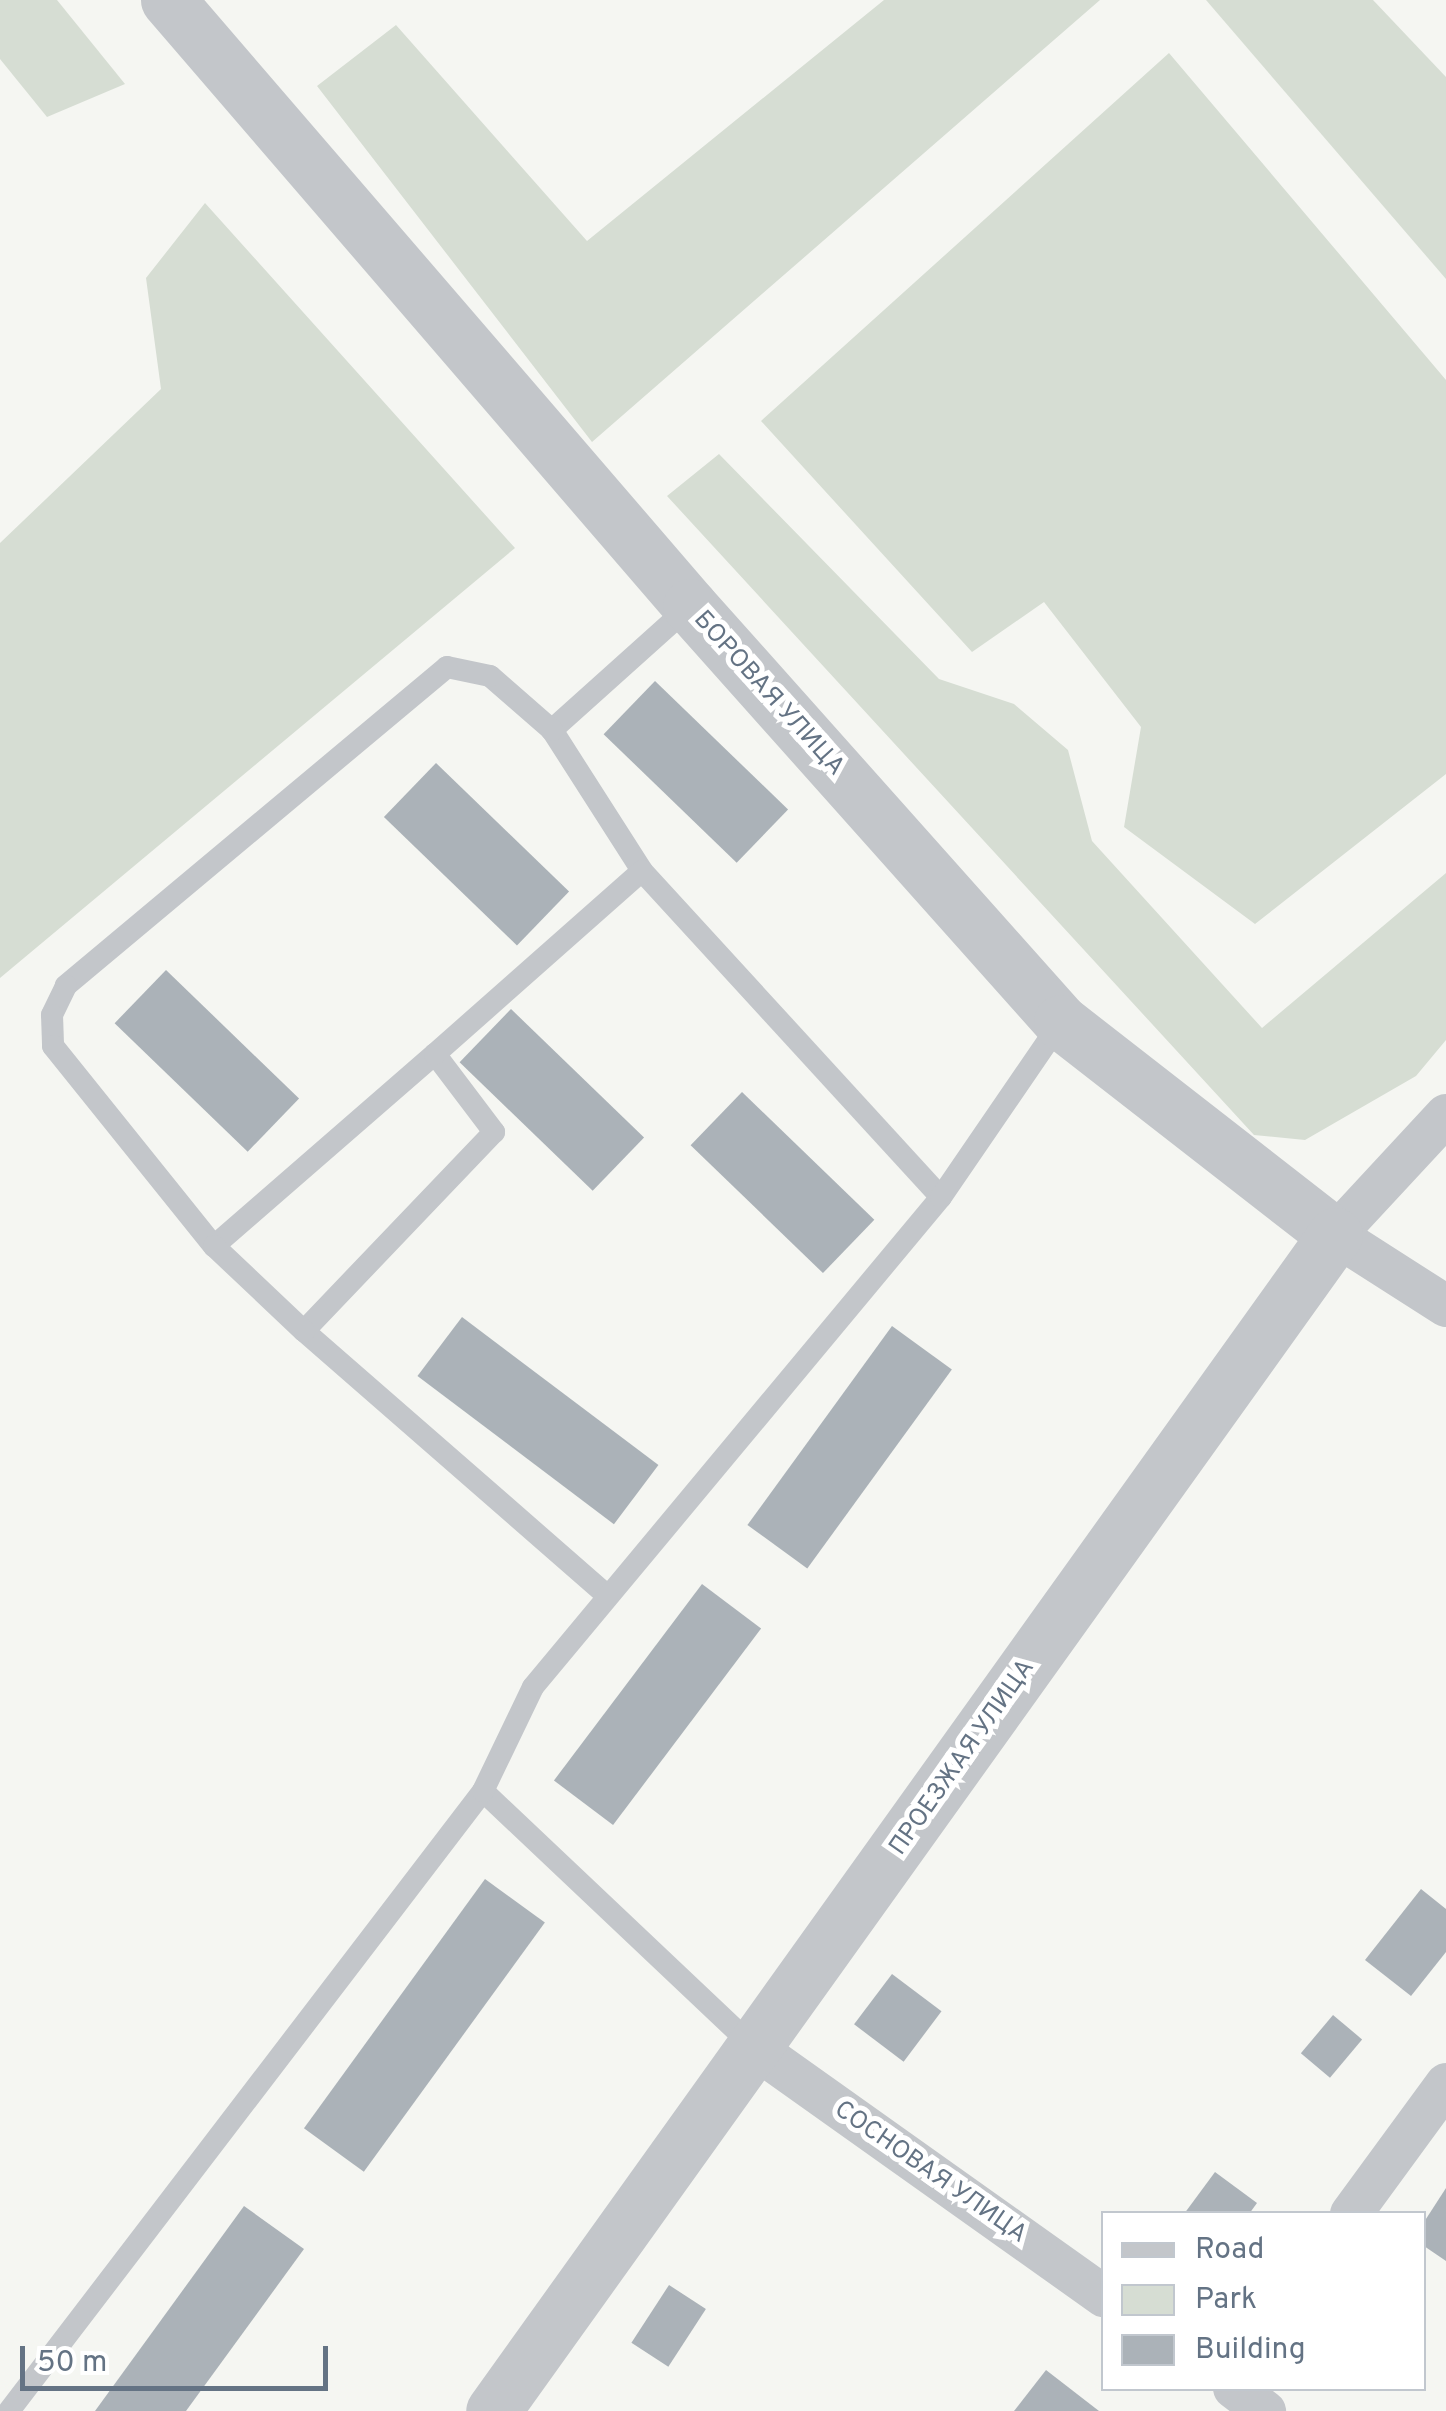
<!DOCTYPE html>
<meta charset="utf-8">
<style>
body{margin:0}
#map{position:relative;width:1446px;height:2411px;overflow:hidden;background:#f5f6f2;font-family:Overpass,sans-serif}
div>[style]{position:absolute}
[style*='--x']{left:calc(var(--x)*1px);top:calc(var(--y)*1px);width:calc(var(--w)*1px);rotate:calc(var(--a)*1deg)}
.green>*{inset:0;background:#d6ddd3}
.building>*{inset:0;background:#abb2b8;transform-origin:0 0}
.service>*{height:22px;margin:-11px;padding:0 11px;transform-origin:11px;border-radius:11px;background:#c3c6ca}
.minor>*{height:42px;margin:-21px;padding:0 21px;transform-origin:21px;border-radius:21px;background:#c3c6ca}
.tertiary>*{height:55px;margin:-27.5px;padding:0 27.5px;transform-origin:27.5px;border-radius:27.5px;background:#c3c6ca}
span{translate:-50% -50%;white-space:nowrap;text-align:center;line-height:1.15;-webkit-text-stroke:10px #fff;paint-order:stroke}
.street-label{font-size:25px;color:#647384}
.legend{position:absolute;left:1101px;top:2211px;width:325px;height:180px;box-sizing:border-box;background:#fff;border:2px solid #c1c7ce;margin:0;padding:12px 18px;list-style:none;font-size:30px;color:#647384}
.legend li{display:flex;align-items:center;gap:20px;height:50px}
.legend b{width:50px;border:2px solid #c1c7ce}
.scale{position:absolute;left:20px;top:2346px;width:308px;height:45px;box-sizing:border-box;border:5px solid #647384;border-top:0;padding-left:12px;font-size:30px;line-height:35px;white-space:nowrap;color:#647384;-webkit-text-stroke:8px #fff;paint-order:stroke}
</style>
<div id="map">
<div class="green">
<div style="clip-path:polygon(0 0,57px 0,125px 84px,47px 117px,0 59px)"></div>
<div style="clip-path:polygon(884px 0,1100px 0,592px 442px,317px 86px,396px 25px,587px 241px)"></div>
<div style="clip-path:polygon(1206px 0,1373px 0,1446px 77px,1446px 279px)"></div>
<div style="clip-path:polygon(1169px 53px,1446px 380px,1446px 774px,1255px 924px,1124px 827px,1141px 727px,1044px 602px,972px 652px,761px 421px)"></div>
<div style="clip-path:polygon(205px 203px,515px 548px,0 978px,0 543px,161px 389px,146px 278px)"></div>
<div style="clip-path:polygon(719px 454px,939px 679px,1014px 704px,1068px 750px,1092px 841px,1262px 1028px,1446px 873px,1446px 1040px,1416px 1076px,1305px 1140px,1254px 1135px,667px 496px)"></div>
</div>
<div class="building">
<div style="left:655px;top:681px;width:185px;height:74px;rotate:44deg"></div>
<div style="left:436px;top:763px;width:185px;height:75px;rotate:44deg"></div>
<div style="left:166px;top:970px;width:185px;height:74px;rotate:44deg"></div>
<div style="left:511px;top:1009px;width:185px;height:74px;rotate:44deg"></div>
<div style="left:742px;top:1092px;width:184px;height:74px;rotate:44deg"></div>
<div style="left:462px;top:1317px;width:246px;height:74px;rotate:37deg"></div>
<div style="left:892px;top:1326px;width:74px;height:246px;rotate:36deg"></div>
<div style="left:702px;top:1584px;width:74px;height:246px;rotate:37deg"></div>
<div style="left:485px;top:1879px;width:74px;height:308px;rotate:36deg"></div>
<div style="clip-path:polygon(1421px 1889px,1446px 1909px,1446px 1952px,1411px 1996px,1365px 1960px)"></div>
<div style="left:892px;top:1974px;width:62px;height:63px;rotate:37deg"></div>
<div style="left:1333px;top:2015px;width:38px;height:50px;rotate:40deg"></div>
<div style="clip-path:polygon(1215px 2172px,1257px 2203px,1249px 2214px,1184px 2214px)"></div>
<div style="clip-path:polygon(1446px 2188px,1446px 2261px,1424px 2246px,1424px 2222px)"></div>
<div style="clip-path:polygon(244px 2206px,304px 2249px,186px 2411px,95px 2411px)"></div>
<div style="left:669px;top:2285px;width:44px;height:69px;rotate:33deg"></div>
<div style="clip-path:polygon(1046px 2370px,1099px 2411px,1014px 2411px)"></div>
</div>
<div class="service">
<div style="--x:690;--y:606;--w:186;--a:138.1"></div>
<div style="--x:552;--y:730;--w:167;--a:57.4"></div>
<div style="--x:642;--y:871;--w:442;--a:47.5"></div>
<div style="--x:552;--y:730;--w:82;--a:-138.9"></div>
<div style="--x:490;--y:676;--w:44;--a:-168.2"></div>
<div style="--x:447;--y:667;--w:497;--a:140.1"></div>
<div style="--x:66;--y:986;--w:32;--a:116"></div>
<div style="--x:52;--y:1015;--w:31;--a:88"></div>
<div style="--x:53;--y:1046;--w:257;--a:51.2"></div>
<div style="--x:214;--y:1246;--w:293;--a:-41"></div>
<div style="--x:435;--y:1054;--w:98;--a:52.9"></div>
<div style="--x:494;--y:1132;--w:275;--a:133.7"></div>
<div style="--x:304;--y:1331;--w:403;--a:41.1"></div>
<div style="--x:435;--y:1054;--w:276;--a:-41.5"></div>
<div style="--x:214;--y:1246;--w:124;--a:43.4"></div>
<div style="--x:483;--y:1791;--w:376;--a:43.4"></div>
<div style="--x:9;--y:2411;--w:780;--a:-52.6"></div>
<div style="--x:483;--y:1791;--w:115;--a:-64.3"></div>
<div style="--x:533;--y:1687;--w:638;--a:-50.22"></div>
<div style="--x:941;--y:1197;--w:212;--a:-55.6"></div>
</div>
<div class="minor">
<div style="--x:1446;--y:1115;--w:163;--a:132.8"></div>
<div style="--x:1335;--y:1235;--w:132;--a:32.6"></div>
<div style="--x:756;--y:2049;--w:427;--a:35.4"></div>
<div style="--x:1351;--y:2214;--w:161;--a:-53.8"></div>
<div style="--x:1234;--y:2388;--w:39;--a:37"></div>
</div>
<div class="tertiary">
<div style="--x:168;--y:0;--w:800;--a:49.26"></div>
<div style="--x:690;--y:606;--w:557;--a:48.27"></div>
<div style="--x:1061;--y:1022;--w:347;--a:37.9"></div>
<div style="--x:1335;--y:1235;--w:1446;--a:125.6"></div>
</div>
<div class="street-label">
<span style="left:768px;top:694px;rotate:48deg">БОРОВАЯ УЛИЦА</span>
<span style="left:963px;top:1758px;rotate:-55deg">ПРОЕЗЖАЯ УЛИЦА</span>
<span style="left:930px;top:2173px;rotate:35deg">СОСНОВАЯ УЛИЦА</span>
</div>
<ul class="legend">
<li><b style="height:12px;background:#c3c6ca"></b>Road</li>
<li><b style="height:28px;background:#d6ddd3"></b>Park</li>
<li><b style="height:28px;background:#abb2b8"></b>Building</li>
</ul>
<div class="scale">50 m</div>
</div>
